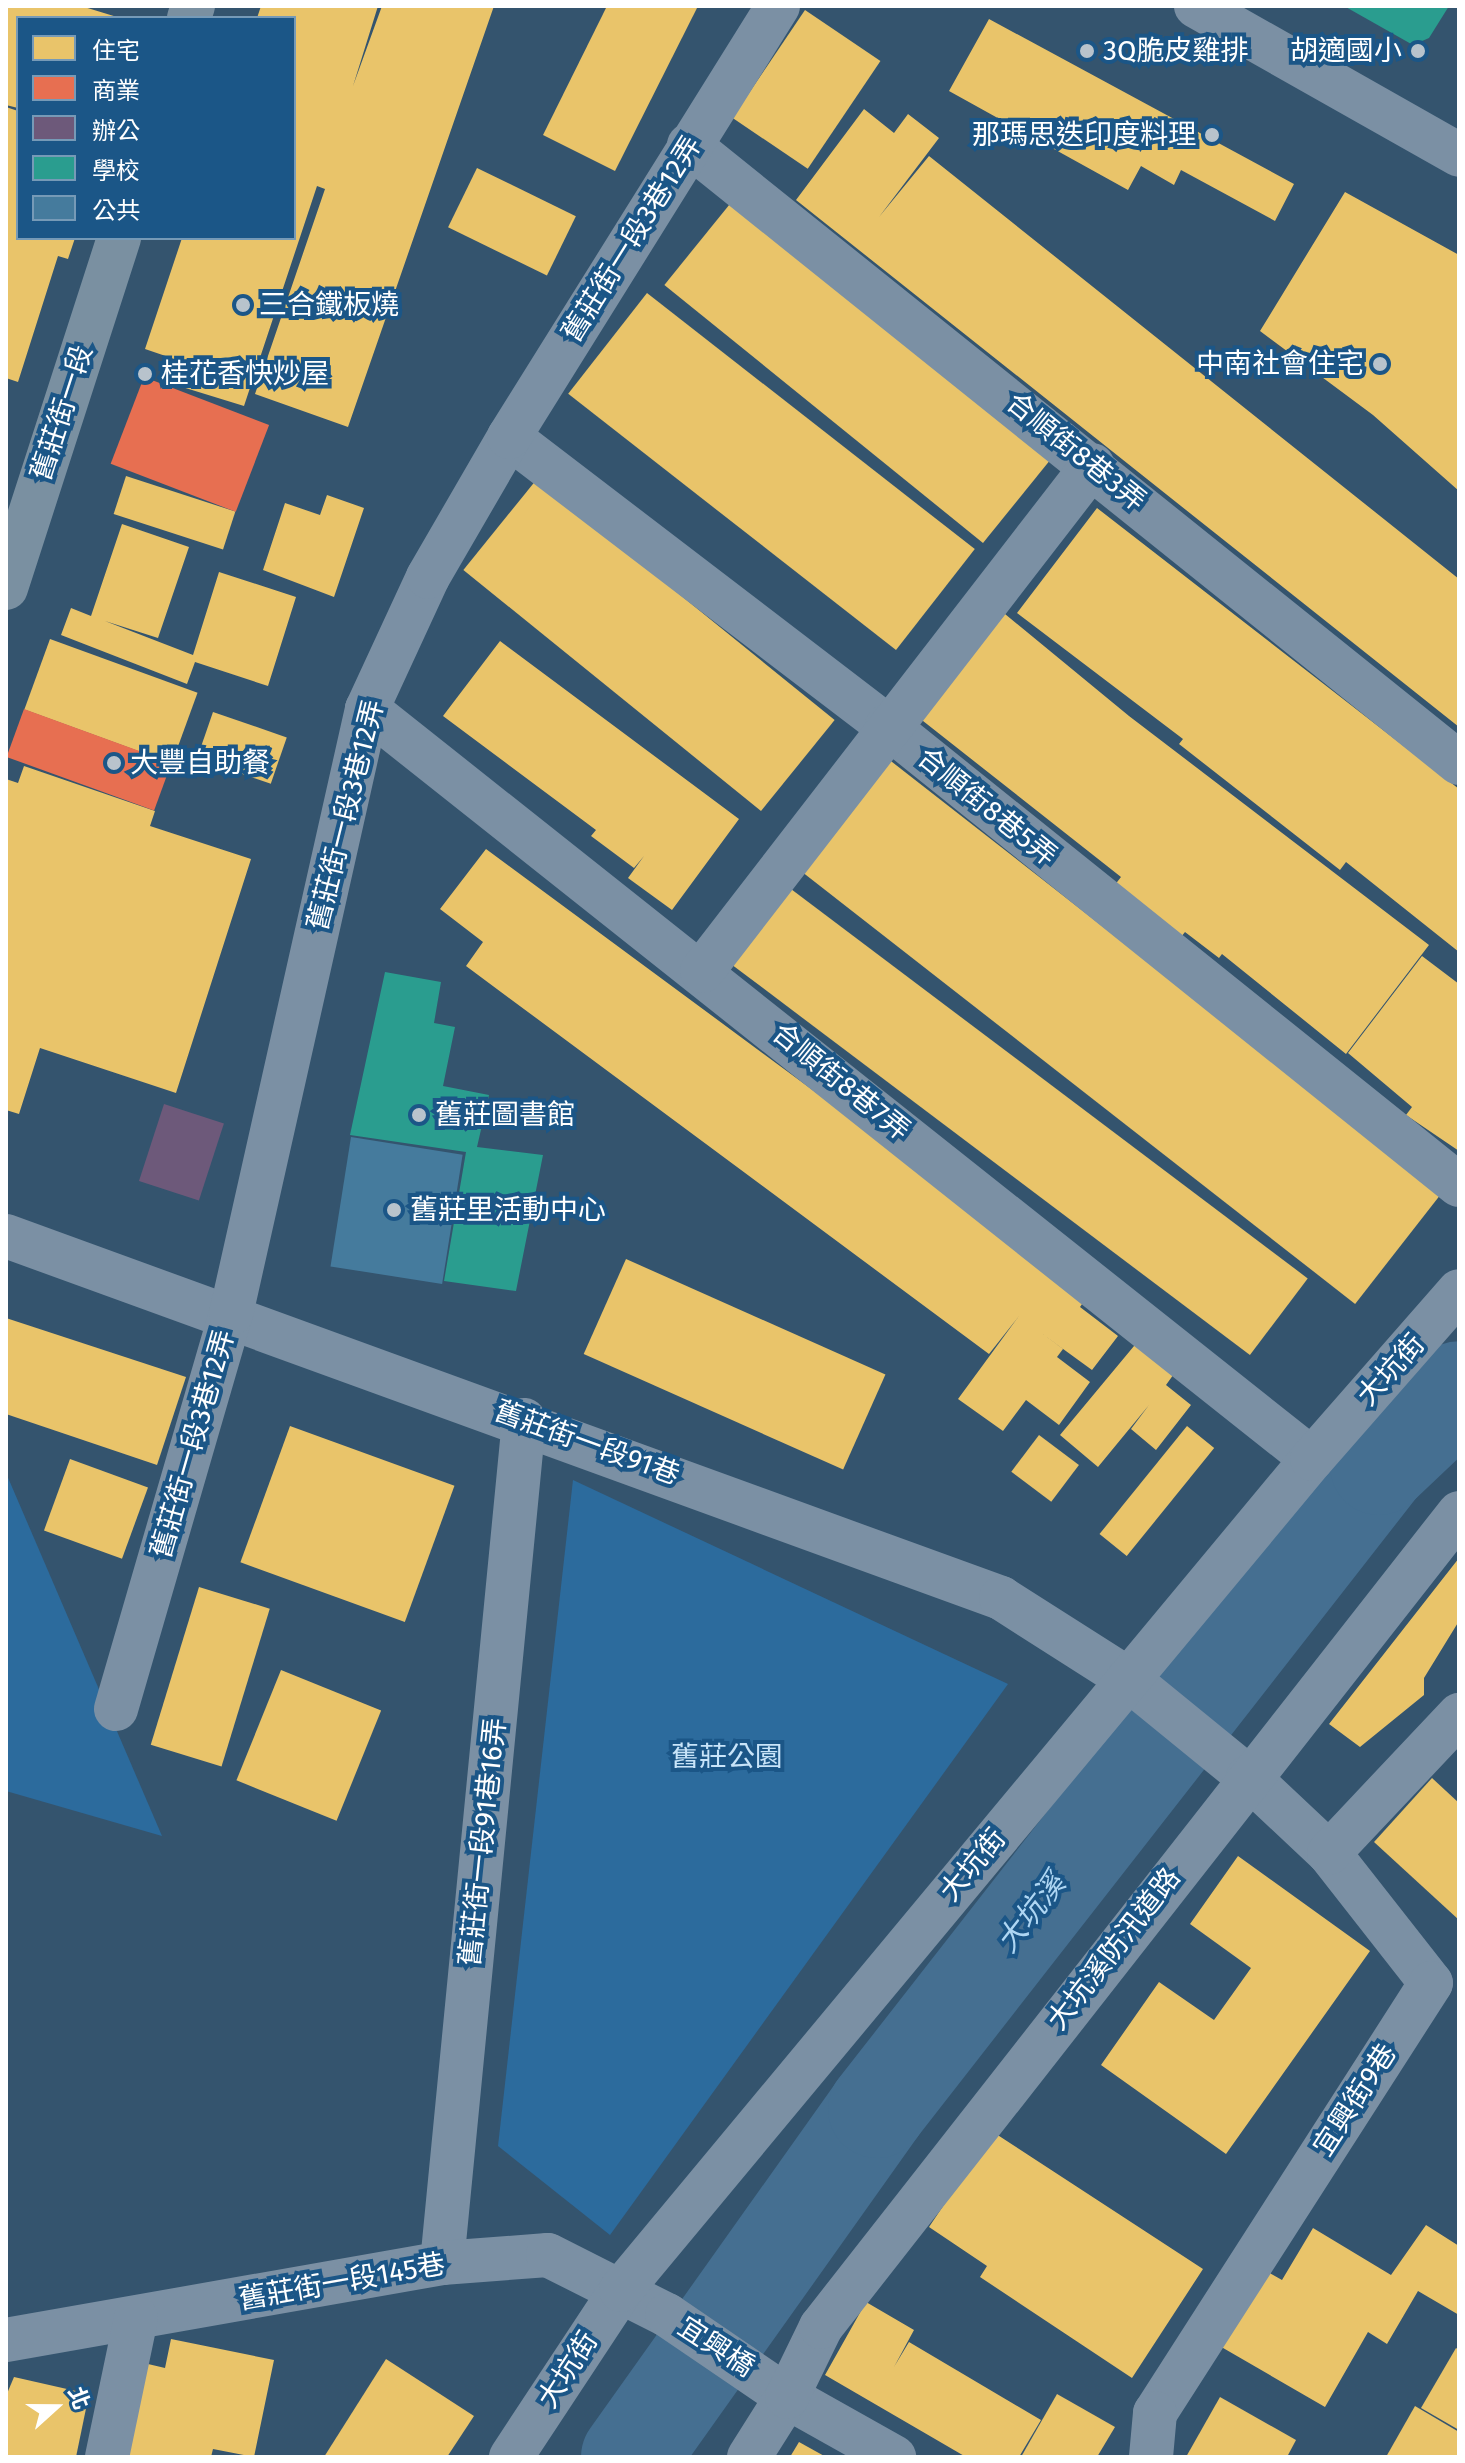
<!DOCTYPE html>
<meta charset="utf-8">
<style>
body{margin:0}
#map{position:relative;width:1465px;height:2463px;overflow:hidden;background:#34546e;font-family:"Fira Sans","Noto Sans TC",sans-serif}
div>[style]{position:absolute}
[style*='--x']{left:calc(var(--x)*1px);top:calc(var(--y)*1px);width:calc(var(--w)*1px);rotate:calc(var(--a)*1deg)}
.green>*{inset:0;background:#2c6b9d}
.homes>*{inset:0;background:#e9c46a;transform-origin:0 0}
.shops>*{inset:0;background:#e76f51;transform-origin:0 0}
.offices>*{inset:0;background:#6d597a;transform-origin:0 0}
.schools>*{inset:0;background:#2a9d8f}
.public>*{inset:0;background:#457b9d;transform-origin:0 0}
.river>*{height:98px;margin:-49px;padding:0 49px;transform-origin:49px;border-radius:49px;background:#456f91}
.minor>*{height:44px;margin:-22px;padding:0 22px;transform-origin:22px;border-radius:22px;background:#7b90a4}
.major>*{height:44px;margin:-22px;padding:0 22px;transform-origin:22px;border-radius:22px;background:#7a90a1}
.dots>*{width:22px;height:22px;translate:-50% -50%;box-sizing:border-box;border:4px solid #1b5687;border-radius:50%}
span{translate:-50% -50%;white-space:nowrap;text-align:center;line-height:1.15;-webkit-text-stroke:8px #1b5687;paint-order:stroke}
.poi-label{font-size:28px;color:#fff}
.left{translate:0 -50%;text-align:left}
.right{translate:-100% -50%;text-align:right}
.street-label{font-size:28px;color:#fff}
.park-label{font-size:28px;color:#c8e4f9}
.water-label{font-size:30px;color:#aed6f3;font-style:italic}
.frame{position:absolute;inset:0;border:8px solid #fff;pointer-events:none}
.legend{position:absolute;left:16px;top:16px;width:280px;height:224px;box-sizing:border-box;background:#1b5687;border:2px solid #769ab7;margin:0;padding:10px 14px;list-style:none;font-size:24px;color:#fff}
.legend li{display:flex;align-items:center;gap:16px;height:40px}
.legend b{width:40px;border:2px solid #769ab7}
.north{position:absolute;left:16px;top:2367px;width:80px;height:80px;-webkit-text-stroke:6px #1b5687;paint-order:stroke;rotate:69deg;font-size:22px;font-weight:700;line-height:32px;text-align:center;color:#fff}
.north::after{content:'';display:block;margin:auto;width:28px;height:36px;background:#fff;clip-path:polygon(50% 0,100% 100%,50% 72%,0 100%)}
</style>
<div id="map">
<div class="green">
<div style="clip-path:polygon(6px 1473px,162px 1836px,6px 1791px)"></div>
<div style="clip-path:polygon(573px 1480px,1008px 1684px,610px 2235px,498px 2146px)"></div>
</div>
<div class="homes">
<div style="clip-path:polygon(6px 6px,81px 6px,117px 17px,18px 18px,18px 108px,6px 105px)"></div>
<div style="clip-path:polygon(261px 6px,378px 6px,353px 86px,382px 6px,494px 6px,348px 427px,255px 394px,325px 189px,317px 186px,244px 406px,166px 382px,172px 362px,233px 379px,145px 349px,182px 238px,294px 238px,294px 18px,257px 18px)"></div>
<div style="clip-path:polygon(607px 6px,698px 6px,615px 171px,543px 135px)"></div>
<div style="left:805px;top:10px;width:91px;height:130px;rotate:34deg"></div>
<div style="clip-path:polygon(989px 19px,1294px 184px,1275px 221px,1181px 170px,1174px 185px,1141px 166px,1128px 190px,949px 91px)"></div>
<div style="clip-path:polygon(6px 107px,18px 111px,18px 238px,75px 238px,68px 259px,58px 256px,18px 382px,6px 378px)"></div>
<div style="clip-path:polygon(864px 109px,894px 133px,908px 114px,939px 138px,879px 217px,929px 156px,1459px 579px,1459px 727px,796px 200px)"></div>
<div style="left:477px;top:168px;width:110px;height:66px;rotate:26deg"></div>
<div style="clip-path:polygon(1345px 192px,1459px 255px,1459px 491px,1373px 415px,1260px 331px)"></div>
<div style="left:738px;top:194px;width:410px;height:117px;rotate:39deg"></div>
<div style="left:647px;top:293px;width:416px;height:128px;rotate:38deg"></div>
<div style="left:126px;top:476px;width:115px;height:40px;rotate:18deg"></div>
<div style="left:537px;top:479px;width:383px;height:117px;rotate:39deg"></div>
<div style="clip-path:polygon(327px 495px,364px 508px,334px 597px,263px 570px,285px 503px,320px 515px)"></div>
<div style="clip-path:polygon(1097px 508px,1459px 789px,1459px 952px,1346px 862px,1340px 870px,1179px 744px,1183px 739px,1017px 613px)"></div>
<div style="clip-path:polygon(122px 524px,189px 547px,158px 638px,105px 621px,193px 655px,219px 572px,296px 597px,268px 686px,195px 662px,187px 684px,61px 635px,71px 608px,91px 616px)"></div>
<div style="clip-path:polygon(1005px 614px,1129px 716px,1429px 945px,1346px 1054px,1222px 954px,1219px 958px,1185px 932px,1181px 937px,1114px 886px,1121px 877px,918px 717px)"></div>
<div style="left:50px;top:639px;width:157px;height:75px;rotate:20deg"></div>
<div style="clip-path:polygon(500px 641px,739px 819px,672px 910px,628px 878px,644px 856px,634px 868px,591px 836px,596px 830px,443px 716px)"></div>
<div style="left:213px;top:712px;width:78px;height:49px;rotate:19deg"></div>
<div style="left:887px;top:758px;width:705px;height:142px;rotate:38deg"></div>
<div style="clip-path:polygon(24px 766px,155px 811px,150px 826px,251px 859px,176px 1093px,40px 1048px,19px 1114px,6px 1110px,6px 779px,18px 783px)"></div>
<div style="clip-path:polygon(486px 849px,1089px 1294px,1080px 1307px,1118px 1336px,1092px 1370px,1037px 1330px,1063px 1349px,1057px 1357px,1090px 1382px,1059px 1425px,1026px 1400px,1003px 1431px,958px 1399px,1019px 1316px,989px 1354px,466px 966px,483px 942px,440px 909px)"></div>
<div style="left:787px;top:886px;width:652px;height:96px;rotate:37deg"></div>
<div style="clip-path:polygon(1422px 956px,1459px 984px,1459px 1151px,1406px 1115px,1412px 1107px,1348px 1053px)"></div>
<div style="left:626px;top:1259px;width:284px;height:104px;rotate:24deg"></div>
<div style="clip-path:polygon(6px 1318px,186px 1377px,157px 1465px,6px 1414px)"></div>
<div style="clip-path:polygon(1139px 1340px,1176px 1371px,1166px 1385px,1191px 1405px,1156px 1450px,1131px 1429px,1149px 1405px,1098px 1467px,1060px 1435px)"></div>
<div style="left:290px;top:1426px;width:175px;height:145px;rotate:20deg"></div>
<div style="left:1187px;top:1426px;width:35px;height:139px;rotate:39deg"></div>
<div style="left:1039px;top:1435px;width:50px;height:46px;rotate:37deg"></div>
<div style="left:70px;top:1459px;width:83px;height:76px;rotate:20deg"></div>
<div style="clip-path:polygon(1459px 1558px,1459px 1621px,1424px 1678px,1424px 1695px,1360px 1747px,1329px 1724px)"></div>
<div style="left:199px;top:1587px;width:74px;height:165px;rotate:17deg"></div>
<div style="left:281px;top:1670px;width:108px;height:119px;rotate:22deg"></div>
<div style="clip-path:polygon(1432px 1778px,1459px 1803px,1459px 1920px,1374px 1842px)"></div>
<div style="clip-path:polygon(1238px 1856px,1370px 1951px,1226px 2154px,1101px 2065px,1159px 1982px,1214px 2020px,1251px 1968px,1190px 1924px)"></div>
<div style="clip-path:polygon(993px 2132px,1203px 2269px,1132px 2378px,980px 2277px,987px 2266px,929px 2227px)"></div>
<div style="clip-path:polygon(1426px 2225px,1459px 2246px,1459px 2315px,1418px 2291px,1387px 2344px,1368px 2332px,1325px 2407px,1211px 2341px,1259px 2267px,1282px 2280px,1313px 2228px,1391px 2275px)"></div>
<div style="clip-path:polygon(866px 2302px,914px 2330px,894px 2367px,909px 2342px,1041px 2420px,1019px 2457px,966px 2457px,825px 2375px)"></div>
<div style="clip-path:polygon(171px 2339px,274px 2360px,254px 2457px,213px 2449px,211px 2457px,113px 2457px,131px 2360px,165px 2368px)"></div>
<div style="clip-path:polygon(1456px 2348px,1459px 2350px,1459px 2430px,1421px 2408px)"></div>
<div style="clip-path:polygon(386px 2359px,474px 2416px,447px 2457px,324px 2457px)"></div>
<div style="clip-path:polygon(14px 2377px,89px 2394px,76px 2457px,6px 2457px,6px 2396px)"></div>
<div style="clip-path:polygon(1057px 2394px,1115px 2427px,1097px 2457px,1021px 2457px)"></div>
<div style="clip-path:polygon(1220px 2397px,1296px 2440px,1287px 2457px,1186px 2457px)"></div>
<div style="clip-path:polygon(1415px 2406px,1459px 2432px,1459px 2457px,1386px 2457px)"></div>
<div style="clip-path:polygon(799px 2442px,826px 2457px,790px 2457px)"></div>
</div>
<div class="shops">
<div style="left:144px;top:377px;width:134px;height:93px;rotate:21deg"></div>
<div style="left:24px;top:709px;width:157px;height:51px;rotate:20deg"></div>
</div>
<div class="offices">
<div style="left:164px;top:1104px;width:63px;height:81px;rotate:18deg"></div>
</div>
<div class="schools">
<div style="clip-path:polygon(1344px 6px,1449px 6px,1429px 38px,1413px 45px)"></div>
<div style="clip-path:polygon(385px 972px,441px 982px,434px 1023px,455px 1027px,443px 1086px,489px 1095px,477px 1147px,543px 1155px,516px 1291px,444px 1281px,466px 1152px,350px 1135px)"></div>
</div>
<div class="public">
<div style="left:351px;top:1137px;width:113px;height:131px;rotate:9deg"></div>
</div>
<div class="river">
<div style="--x:630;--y:2457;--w:427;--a:-54.6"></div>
<div style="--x:877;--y:2109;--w:816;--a:-52.02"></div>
<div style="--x:1379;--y:1466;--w:110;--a:-43.5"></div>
</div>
<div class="minor">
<div style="--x:1196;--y:6;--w:302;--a:29.5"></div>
<div style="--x:689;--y:145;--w:987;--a:38.75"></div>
<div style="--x:509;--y:437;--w:476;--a:37.4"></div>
<div style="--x:887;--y:726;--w:733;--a:38.75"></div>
<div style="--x:367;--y:709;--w:1206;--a:38.44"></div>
<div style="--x:702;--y:971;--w:639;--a:-52.31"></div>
<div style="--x:6;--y:1236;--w:1059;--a:19.99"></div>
<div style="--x:1001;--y:1598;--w:151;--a:32.5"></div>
<div style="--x:1128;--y:1679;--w:155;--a:39.2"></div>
<div style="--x:1248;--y:1777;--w:111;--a:43.2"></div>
<div style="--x:1329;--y:1853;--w:165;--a:51.9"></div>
<div style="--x:1431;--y:1983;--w:511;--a:122.69"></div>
<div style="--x:1155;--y:2413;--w:44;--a:95.2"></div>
<div style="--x:116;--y:1709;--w:411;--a:-73.8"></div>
<div style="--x:231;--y:1314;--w:620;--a:-77.33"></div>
<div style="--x:367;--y:709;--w:145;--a:-65.2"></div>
<div style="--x:428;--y:577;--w:162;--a:-59.9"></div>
<div style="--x:509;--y:437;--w:508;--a:-58.03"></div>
<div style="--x:1329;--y:1853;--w:190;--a:-46.7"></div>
<div style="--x:442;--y:2263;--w:847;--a:-84.44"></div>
<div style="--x:6;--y:2340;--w:443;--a:-10"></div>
<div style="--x:442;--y:2263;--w:106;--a:-4.3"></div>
<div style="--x:548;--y:2255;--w:133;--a:26.8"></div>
<div style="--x:667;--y:2315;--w:145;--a:34.3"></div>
<div style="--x:787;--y:2397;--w:123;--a:29.3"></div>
<div style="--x:107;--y:2457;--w:142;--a:-78.2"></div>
<div style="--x:511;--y:2457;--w:200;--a:-56.6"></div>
<div style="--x:621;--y:2290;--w:1081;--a:-50.26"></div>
<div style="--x:1312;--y:1459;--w:223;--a:-48.8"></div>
<div style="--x:749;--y:2457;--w:71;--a:-57.7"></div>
<div style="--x:787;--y:2397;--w:78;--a:-64.1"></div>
<div style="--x:821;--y:2327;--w:1034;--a:-51.91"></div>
</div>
<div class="major">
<div style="--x:189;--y:18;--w:13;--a:-72"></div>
<div style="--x:6;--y:588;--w:368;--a:-72.1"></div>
</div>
<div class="dots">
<div style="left:1087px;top:51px;background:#b8c3cc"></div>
<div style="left:1418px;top:51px;background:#b8c3cc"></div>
<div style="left:1212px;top:135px;background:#b8c3cc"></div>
<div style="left:243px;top:305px;background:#b8c3cc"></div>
<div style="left:1380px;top:364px;background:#b8c3cc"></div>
<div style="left:145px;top:374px;background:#b8c3cc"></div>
<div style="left:114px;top:763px;background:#b8c3cc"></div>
<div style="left:419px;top:1115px;background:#b8c3cc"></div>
<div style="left:394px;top:1210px;background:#b8c3cc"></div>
</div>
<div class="poi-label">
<span class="left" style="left:1103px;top:51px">3Q脆皮雞排</span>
<span class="right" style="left:1402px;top:51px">胡適國小</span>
<span class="right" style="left:1196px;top:135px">那瑪思迭印度料理</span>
<span class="left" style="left:259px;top:305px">三合鐵板燒</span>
<span class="right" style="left:1364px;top:364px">中南社會住宅</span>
<span class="left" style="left:161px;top:374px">桂花香快炒屋</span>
<span class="left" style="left:130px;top:763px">大豐自助餐</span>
<span class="left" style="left:435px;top:1115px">舊莊圖書館</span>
<span class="left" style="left:410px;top:1210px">舊莊里活動中心</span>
</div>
<div class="street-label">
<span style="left:632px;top:239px;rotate:-58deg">舊莊街一段3巷12弄</span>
<span style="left:62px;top:413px;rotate:-72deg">舊莊街一段</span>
<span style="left:1076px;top:452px;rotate:39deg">合順街8巷3弄</span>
<span style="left:987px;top:807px;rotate:39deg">合順街8巷5弄</span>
<span style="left:346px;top:815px;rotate:-76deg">舊莊街一段3巷12弄</span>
<span style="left:841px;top:1082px;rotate:39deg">合順街8巷7弄</span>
<span style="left:1391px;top:1370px;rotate:-48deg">大坑街</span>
<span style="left:587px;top:1443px;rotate:20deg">舊莊街一段91巷</span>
<span style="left:193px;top:1444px;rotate:-74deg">舊莊街一段3巷12弄</span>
<span style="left:483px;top:1842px;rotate:-84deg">舊莊街一段91巷16弄</span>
<span style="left:973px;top:1865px;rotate:-50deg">大坑街</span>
<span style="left:1114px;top:1949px;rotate:-52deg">大坑溪防汛道路</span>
<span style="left:1355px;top:2100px;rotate:-57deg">宜興街9巷</span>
<span style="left:342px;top:2282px;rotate:-10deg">舊莊街一段145巷</span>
<span style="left:716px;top:2347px;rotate:33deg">宜興橋</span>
<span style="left:568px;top:2370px;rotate:-57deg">大坑街</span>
</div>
<div class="park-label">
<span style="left:727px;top:1757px">舊莊公園</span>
</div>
<div class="water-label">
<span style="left:1031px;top:1913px;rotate:-52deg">大坑溪</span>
</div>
<div class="frame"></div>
<ul class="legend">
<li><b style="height:22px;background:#e9c46a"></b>住宅</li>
<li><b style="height:22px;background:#e76f51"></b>商業</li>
<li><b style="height:22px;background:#6d597a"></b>辦公</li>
<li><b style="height:22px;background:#2a9d8f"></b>學校</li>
<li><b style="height:22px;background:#457b9d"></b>公共</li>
</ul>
<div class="north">北</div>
</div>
